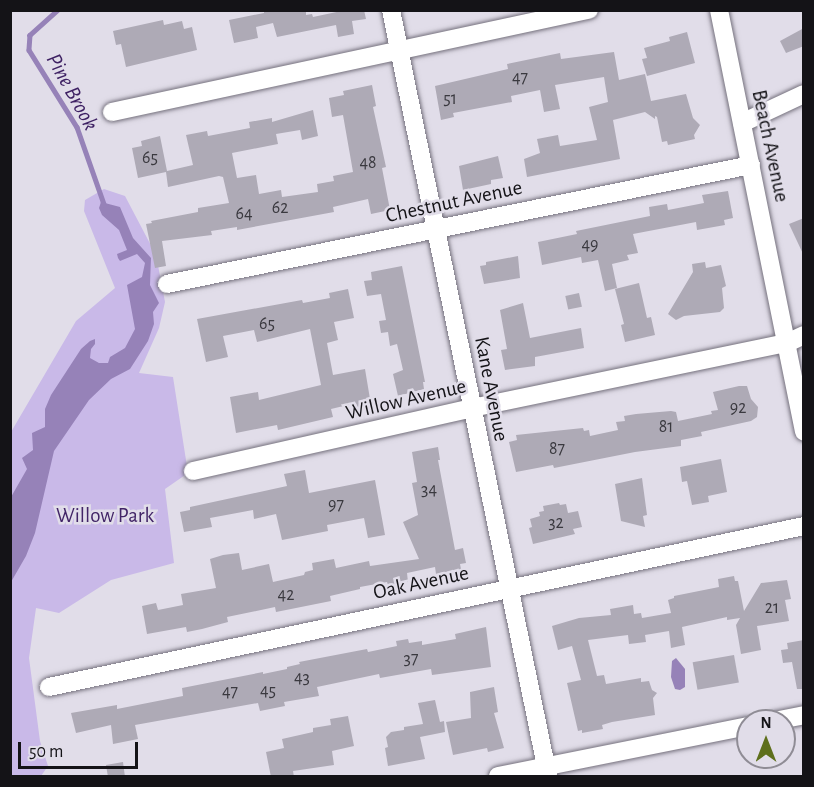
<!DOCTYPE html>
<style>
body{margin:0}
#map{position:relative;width:814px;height:787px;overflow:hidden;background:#e1dde9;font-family:"Alegreya Sans",sans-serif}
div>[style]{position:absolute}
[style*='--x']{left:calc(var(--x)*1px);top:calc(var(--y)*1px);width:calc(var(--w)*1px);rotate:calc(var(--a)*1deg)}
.green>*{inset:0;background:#c9b9e8}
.water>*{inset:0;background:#9682b8}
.stream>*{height:4.5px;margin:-2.25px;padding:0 2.25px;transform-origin:2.25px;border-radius:2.25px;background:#9682b8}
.building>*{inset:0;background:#aeaab6;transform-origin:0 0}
.roads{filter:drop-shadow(0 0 2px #75717d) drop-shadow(0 0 2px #75717d)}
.minor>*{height:18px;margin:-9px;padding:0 9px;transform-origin:9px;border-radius:9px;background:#fff}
span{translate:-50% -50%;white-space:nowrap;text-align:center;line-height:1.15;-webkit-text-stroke:5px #e1dde9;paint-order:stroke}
.number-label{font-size:18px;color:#3a393f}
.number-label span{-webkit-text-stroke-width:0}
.street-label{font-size:21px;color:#141317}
.park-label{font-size:21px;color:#422567}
.water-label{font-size:22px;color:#3e2163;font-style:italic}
.frame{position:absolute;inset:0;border:12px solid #141317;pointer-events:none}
.north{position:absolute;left:736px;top:709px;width:60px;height:60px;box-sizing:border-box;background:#e1dde9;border:2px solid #8f8c95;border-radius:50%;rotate:0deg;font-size:16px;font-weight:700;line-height:24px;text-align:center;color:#141317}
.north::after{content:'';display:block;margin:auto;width:21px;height:27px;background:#5e6f1c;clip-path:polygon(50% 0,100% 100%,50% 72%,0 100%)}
.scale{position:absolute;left:18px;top:742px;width:120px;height:27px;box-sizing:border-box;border:3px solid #141317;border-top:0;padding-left:8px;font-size:18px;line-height:21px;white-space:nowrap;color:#141317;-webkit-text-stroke:4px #e1dde9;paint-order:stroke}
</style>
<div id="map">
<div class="green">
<div style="clip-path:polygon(104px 189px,125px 196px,156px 255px,165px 302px,159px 328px,139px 373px,173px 377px,188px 473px,165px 489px,174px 563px,111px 580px,59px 613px,36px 608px,29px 658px,40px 741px,48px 766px,41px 776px,11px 776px,11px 432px,76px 321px,115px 288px,84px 211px,85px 200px)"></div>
</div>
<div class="water">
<div style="clip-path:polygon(101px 202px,120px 207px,133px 238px,151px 258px,150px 285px,159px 303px,153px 312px,154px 324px,148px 341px,130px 369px,111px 379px,89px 400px,54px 451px,35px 533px,26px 556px,11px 582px,11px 497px,27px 469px,22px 458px,33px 450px,32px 433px,45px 427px,45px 409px,51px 395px,81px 349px,90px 341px,95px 339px,95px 344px,91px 349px,90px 358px,99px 363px,108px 363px,110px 357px,125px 348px,135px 329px,127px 285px,142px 277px,145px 263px,137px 254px,120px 261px,118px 258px,117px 254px,127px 250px,119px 230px,102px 215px,99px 208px)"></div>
<div style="clip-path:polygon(676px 658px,685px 669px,685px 687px,680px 690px,675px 689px,671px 677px,672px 661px)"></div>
</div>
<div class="stream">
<div style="--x:58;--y:10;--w:38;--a:138"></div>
<div style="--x:30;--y:35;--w:15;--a:94"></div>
<div style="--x:29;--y:50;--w:91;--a:58.1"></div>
<div style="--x:77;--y:127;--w:82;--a:70.7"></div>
</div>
<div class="building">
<div style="clip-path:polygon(264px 10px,306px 10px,306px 15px,312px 14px,313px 17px,346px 10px,364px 10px,366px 19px,352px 21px,354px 34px,338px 37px,336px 25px,277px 37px,273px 23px,256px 27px,258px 38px,234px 43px,229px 20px,264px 13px)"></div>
<div style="clip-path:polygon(163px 20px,164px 25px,182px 21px,184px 29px,192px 27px,197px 50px,126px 67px,121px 44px,116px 45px,113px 31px)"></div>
<div style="clip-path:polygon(804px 28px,804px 46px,786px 53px,780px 41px)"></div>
<div style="clip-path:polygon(687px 32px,695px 63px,647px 76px,642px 59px,647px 58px,644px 48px,670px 41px,669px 37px)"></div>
<div style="clip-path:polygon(614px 52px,619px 80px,645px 74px,651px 101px,686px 94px,693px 118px,700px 125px,694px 135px,695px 139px,668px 145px,667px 141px,662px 142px,657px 117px,655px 116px,655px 119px,645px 112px,613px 120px,620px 159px,527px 177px,524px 159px,540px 153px,537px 139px,558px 135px,560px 146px,597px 140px,589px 107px,608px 102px,604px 77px,555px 85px,560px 109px,544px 112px,540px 90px,511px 96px,512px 102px,453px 113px,454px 117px,441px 120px,435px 86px,508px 69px,507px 64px,560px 53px,561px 59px)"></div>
<div style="clip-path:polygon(372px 85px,376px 106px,373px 107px,386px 167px,382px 168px,390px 210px,371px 214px,368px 199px,333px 207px,334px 212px,237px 230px,237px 227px,211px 231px,212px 235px,162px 241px,166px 266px,155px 268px,146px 224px,152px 223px,151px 221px,198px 212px,198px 208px,229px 203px,223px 177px,219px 176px,168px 187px,166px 172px,138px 178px,132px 148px,142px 146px,141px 141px,160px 136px,167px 171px,193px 165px,186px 135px,207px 131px,208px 136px,250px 128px,249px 122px,272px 118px,272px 122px,313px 110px,318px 136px,302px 140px,300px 130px,276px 134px,278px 144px,232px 153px,237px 178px,256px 175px,259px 194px,281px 190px,282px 197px,318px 192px,317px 184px,334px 181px,333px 176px,353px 172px,343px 115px,332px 117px,329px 98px,344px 95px,343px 91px)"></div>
<div style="clip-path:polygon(498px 156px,503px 178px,491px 180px,491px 184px,463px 190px,459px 166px)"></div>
<div style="clip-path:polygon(728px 191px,733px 218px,724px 220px,725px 225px,697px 230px,696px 222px,633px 234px,638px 253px,627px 255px,629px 260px,612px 264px,617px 288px,605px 291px,598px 260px,582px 263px,581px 257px,542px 265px,538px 242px,577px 234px,576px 231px,650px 216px,649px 207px,667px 204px,668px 210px,704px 203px,702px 195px)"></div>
<div style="clip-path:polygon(804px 218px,804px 256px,789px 224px)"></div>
<div style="clip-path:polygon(518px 256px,520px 278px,484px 284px,480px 266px,486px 265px,486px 262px)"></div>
<div style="clip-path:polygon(705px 262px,706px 268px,721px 265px,726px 286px,722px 288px,724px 308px,720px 312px,684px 316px,676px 320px,668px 314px,693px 272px,692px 264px)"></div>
<div style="clip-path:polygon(402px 266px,425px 382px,423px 382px,424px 389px,398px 396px,393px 374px,403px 370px,397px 344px,390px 346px,388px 332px,381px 333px,379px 321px,386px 320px,381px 294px,367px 296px,364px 281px,372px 280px,371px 272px)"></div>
<div style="clip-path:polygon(639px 283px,647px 318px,651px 317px,655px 335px,625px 342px,621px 325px,624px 324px,615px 289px)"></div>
<div style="clip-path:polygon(348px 289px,354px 318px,334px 322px,338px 340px,327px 343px,333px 375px,365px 369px,371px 405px,357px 408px,356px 403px,331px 409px,333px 417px,278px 430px,277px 425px,236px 433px,230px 397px,258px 392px,259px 400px,321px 385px,310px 329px,257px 342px,254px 330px,223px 336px,228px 357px,206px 362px,197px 319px,302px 300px,303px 303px,330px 298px,329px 293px)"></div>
<div style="left:579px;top:293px;width:14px;height:14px;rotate:78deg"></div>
<div style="clip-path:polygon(523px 303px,530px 338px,581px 328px,584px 348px,535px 357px,535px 366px,505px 370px,501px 350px,507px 349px,500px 310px)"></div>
<div style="clip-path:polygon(739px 386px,747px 386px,751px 399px,758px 407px,757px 417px,751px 421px,701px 432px,702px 436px,681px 440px,681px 446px,635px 452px,554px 468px,553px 465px,516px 472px,509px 442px,517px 440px,516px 435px,583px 428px,584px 431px,589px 430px,590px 436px,618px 430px,616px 422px,625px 421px,624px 416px,636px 414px,671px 411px,676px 412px,678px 421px,712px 414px,711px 411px,718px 410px,713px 392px)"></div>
<div style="clip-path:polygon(438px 447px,440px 460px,438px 460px,455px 550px,463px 548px,466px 563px,460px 564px,461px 569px,436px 574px,435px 567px,407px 573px,408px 582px,388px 585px,387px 582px,360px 587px,360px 589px,330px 596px,331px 601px,276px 612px,275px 607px,227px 617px,228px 622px,202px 629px,187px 632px,186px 627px,147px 634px,142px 606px,156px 603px,158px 610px,183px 605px,181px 594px,216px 588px,210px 559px,223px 555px,239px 553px,242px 570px,269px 564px,273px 582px,304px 575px,305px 572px,313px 570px,312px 563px,334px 559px,336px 568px,369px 561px,370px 566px,419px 559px,403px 522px,418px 515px,412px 483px,417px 482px,412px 452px)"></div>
<div style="clip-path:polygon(721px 459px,727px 492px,708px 496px,709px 502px,692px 505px,687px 481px,682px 482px,680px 467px)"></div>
<div style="clip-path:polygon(305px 470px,309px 493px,375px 480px,385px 535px,368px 538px,364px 518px,327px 525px,328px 531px,282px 540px,276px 514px,254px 519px,253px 510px,210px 518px,212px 527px,184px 532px,180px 512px,190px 510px,190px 507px,287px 486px,284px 474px)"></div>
<div style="clip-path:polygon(642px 478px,647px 515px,643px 516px,645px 527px,621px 521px,615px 484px)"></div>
<div style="clip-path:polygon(559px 503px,560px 505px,566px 504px,568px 513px,578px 511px,582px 527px,573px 529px,575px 534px,533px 544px,529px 528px,532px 527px,530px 519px,540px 516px,539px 512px,544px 511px,543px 506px)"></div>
<div style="clip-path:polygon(734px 576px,735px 581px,738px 581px,744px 611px,761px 583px,787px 580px,791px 599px,785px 600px,789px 621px,757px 626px,761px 650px,741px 654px,736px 625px,740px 618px,727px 620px,727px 617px,682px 627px,685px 645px,671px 648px,669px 631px,645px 635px,646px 642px,629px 644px,628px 635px,588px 640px,597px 676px,604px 675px,606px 684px,641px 678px,641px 682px,649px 681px,652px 690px,657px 693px,653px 698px,655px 715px,612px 722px,602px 725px,603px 729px,582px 733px,582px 730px,578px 731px,567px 683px,581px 680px,572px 646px,558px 650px,552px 626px,579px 618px,611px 615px,610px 609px,633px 605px,634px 614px,641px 613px,642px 618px,671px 613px,668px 600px,674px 598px,674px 596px,719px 587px,718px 579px)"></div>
<div style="clip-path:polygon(486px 627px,491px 667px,432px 675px,431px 669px,380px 678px,379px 674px,317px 687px,319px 696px,284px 702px,285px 706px,260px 711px,258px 703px,135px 725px,138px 739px,113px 744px,111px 725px,76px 733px,71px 713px,117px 705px,117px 709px,183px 696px,182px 688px,263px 672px,263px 674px,287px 669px,287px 667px,300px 664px,299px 662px,367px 649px,368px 652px,397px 646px,396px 641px,408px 639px,409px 643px,422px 641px,422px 645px,456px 639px,455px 634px)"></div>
<div style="clip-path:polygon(804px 640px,804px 689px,797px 689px,792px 662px,783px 663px,781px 650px,788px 649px,787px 643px)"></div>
<div style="left:734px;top:655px;width:28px;height:42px;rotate:80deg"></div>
<div style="clip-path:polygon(494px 687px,498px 712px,494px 713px,504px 748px,488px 752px,487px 748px,453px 755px,446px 722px,471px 718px,470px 692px)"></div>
<div style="clip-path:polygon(435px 700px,440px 722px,444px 721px,445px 732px,420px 737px,425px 759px,388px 766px,385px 748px,388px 747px,386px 737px,391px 732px,404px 730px,404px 727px,423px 724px,418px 703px)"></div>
<div style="clip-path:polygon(348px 716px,354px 746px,332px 751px,334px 765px,293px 771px,294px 777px,271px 777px,266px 752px,284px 748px,282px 739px,313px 732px,313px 728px,331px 725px,330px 719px)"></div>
<div style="clip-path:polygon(123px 762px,125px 777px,108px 777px,106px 765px)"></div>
</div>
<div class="roads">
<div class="minor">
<div style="--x:391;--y:10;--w:782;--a:78.42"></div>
<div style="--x:719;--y:10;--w:430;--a:78.6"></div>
<div style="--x:112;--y:112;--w:488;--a:-12.1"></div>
<div style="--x:742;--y:123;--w:68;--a:-25.1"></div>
<div style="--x:167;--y:284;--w:596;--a:-11.52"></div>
<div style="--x:193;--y:471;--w:286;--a:-12.7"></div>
<div style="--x:472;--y:408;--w:322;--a:-11.7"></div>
<div style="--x:787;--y:343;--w:19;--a:-25"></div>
<div style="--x:49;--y:687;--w:772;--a:-12.04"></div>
<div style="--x:774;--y:721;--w:31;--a:-11"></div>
<div style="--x:498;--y:776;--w:255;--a:-11.3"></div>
</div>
</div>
<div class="number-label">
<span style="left:520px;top:78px">47</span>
<span style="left:450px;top:99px">51</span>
<span style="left:150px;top:158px">65</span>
<span style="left:368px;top:163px">48</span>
<span style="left:280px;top:208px">62</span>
<span style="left:244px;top:214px">64</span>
<span style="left:590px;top:245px">49</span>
<span style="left:267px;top:324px">65</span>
<span style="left:738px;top:408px">92</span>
<span style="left:666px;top:427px">81</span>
<span style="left:557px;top:449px">87</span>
<span style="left:429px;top:490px">34</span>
<span style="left:336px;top:505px">97</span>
<span style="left:556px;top:523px">32</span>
<span style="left:286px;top:595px">42</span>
<span style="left:772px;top:608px">21</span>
<span style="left:411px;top:659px">37</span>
<span style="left:302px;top:678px">43</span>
<span style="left:268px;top:691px">45</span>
<span style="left:230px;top:692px">47</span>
</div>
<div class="street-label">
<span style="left:770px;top:146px;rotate:78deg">Beach Avenue</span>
<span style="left:454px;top:202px;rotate:-12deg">Chestnut Avenue</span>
<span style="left:491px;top:389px;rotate:79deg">Kane Avenue</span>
<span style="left:406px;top:400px;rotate:-13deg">Willow Avenue</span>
<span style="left:421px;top:583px;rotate:-12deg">Oak Avenue</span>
</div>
<div class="park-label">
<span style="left:105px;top:516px">Willow Park</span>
</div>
<div class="water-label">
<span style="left:72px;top:92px;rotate:61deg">Pine Brook</span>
</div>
<div class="frame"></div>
<div class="north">N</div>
<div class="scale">50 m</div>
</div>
